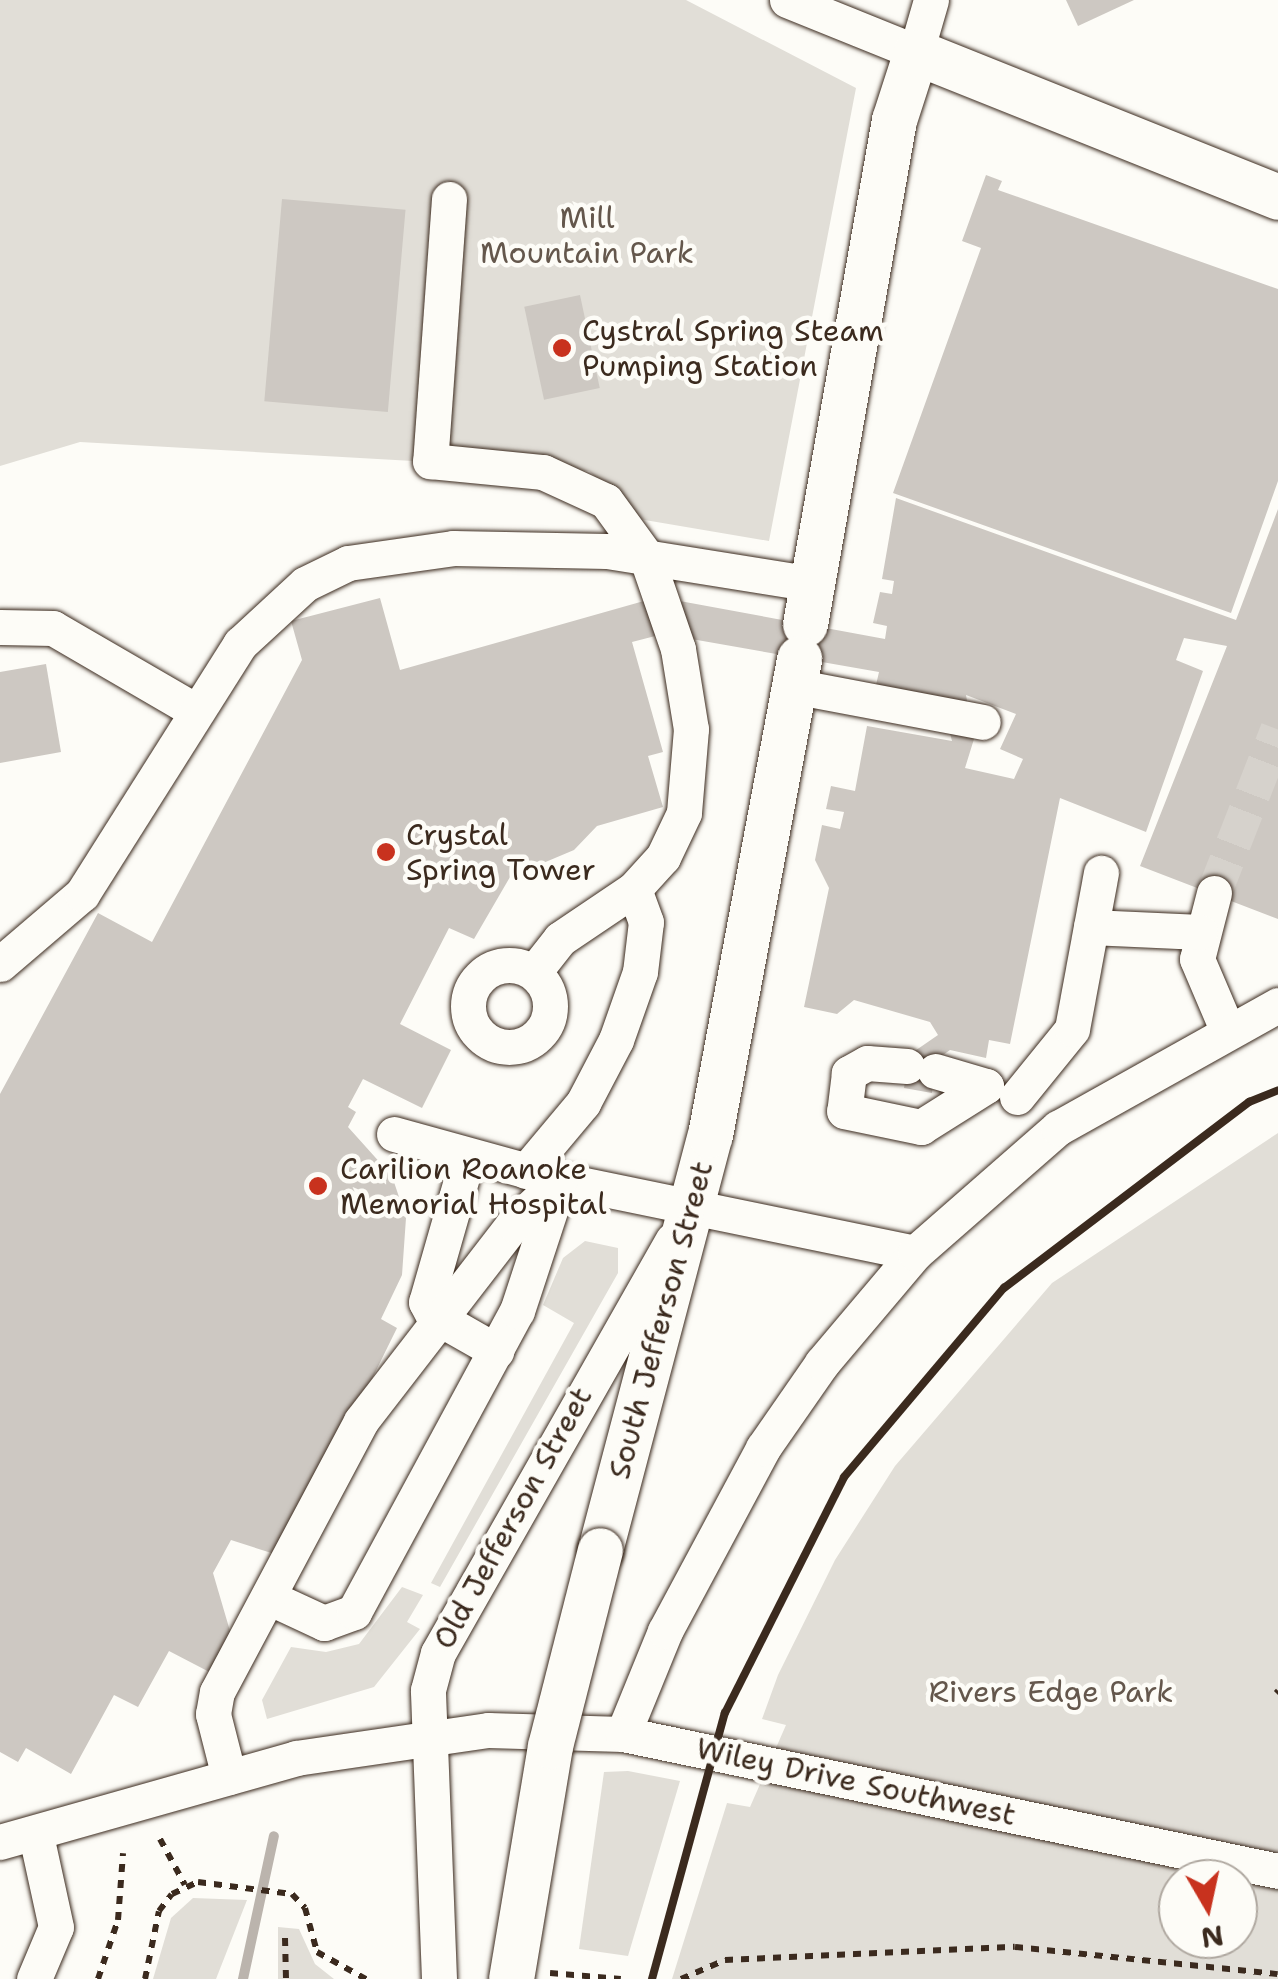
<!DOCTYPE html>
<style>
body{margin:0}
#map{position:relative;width:1278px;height:1979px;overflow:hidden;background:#fdfcf7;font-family:"Shantell Sans",sans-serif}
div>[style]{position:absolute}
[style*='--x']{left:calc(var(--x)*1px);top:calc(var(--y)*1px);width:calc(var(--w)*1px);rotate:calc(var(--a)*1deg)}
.green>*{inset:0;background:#e1ded7}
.stream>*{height:10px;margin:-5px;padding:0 5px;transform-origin:5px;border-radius:5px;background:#bbb4ad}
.building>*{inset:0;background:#cdc8c2;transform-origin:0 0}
.minor-tunnel>*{height:35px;margin-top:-17.5px;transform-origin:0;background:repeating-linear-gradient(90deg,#d6d2cc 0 35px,transparent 0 53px)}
.path>*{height:6px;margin-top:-3px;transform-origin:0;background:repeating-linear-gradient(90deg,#3b2a1e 0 8px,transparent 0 16px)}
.roads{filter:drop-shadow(0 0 2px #3b2a1e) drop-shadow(0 0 2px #3b2a1e)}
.minor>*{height:35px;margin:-17.5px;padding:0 17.5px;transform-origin:17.5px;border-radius:17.5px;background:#fdfcf7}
.minor>.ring{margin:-17.5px;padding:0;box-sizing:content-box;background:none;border:35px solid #fdfcf7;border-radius:50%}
.major>*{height:45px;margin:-22.5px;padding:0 22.5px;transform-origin:22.5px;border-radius:22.5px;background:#fdfcf7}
.rail>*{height:8px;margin:-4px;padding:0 4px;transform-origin:4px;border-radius:4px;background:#3b2a1e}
.bridges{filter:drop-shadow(0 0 2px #3b2a1e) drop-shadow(0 0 2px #3b2a1e)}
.major-bridge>*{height:45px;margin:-22.5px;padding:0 22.5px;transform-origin:22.5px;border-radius:22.5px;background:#fdfcf7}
.dots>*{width:28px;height:28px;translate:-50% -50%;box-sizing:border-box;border:5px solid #fdfcf7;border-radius:50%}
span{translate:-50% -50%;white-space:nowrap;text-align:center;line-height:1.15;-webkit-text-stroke:9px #fdfcf7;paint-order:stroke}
.park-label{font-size:30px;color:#64574c}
.poi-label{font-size:30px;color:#3b2a1e}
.left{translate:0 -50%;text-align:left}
.street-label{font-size:30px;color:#3b2a1e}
.north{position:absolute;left:1158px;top:1859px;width:100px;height:100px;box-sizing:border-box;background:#fdfcf7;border:2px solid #afa8a0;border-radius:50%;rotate:171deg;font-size:28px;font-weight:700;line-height:40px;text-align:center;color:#3b2a1e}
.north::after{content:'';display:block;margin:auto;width:35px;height:45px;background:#c8321e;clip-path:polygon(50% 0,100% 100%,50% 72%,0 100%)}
</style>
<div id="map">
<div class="green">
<div style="clip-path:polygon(0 0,686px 0,856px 88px,769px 541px,639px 519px,589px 471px,80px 442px,0 466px)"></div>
<div style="clip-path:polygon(evenodd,1278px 1133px,1278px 1979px,672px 1979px,727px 1803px,750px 1807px,786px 1725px,762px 1719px,778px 1675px,835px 1560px,895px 1466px,1052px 1283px,1278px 1133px,1178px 1879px,1238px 1879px,1238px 1939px,1178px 1939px,1178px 1879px)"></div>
<div style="clip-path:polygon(585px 1241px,618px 1248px,618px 1273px,440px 1587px,431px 1583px,574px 1323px,543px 1305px,563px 1258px)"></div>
<div style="clip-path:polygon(402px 1587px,423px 1595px,407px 1622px,420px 1629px,374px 1687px,267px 1719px,262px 1700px,291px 1647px,326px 1652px,359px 1644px)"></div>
<div style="clip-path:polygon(628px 1771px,680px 1781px,628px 1956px,579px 1949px,604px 1772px)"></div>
<div style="clip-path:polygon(193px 1898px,247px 1900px,216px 1979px,153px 1979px,171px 1918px)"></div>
<div style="clip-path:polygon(278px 1927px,299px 1929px,315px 1964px,334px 1979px,278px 1979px)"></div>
</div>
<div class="stream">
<div style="--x:243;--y:1979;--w:146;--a:-77.8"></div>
</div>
<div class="building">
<div style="clip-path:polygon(1066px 0,1134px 0,1078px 26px)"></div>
<div style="clip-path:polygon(986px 175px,1002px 181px,998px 190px,1278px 289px,1278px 481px,1231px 613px,893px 493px,981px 248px,962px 241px)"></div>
<div style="left:282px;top:199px;width:124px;height:203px;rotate:5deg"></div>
<div style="left:580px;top:295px;width:95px;height:57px;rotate:78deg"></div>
<div style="clip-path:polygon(evenodd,896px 498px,1236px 620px,1278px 509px,1278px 919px,1140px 866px,1227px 646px,1184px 638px,1176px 660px,1203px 671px,1146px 832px,1060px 798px,1010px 1044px,989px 1040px,986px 1058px,950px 1050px,936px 1060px,932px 1093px,904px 1088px,909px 1055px,938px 1035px,930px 1022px,854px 1000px,837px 1014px,804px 1007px,829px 888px,815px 860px,822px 825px,840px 829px,844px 812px,826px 809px,831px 786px,855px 791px,867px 726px,952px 741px,941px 698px,876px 685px,879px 672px,663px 634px,632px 642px,663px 752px,648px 756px,663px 807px,597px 826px,574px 850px,510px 877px,474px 939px,449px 928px,400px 1024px,451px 1050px,422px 1108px,363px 1079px,348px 1107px,356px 1112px,348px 1127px,392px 1176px,406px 1218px,402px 1275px,381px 1319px,397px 1328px,284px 1557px,231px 1540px,213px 1573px,235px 1648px,219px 1677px,169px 1651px,138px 1707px,114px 1695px,71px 1774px,26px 1748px,18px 1762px,0 1752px,0 1094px,98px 913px,152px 942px,302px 660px,291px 621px,380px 598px,400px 670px,658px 597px,885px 639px,887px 626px,873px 623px,880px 592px,892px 594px,894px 581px,882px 579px,896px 498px,966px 695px,1016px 714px,1000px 749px,1023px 759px,1014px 779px,965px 768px,974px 739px,966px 695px)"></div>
<div style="clip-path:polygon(46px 664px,61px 752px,0 763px,0 672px)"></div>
</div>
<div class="minor-tunnel">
<div style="--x:1214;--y:893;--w:176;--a:-68.7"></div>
</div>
<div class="path">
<div style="--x:1276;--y:1693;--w:3;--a:-45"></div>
<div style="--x:160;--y:1839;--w:52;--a:61.5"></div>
<div style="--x:285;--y:1938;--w:41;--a:88.6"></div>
<div style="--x:550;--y:1973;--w:71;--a:4.8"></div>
<div style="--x:98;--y:1979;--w:62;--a:-71.3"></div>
<div style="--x:118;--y:1920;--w:67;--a:-85.7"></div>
<div style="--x:145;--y:1979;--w:69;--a:-78.4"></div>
<div style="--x:159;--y:1911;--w:21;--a:-53"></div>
<div style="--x:172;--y:1894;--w:29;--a:-25"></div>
<div style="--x:198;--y:1882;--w:95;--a:7.3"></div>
<div style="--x:292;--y:1894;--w:19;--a:47"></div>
<div style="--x:305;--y:1908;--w:46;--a:74.7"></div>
<div style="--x:317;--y:1952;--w:56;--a:28.9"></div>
<div style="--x:681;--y:1979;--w:48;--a:-23.4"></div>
<div style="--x:725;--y:1960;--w:290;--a:-2.6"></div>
<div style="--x:1015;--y:1947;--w:264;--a:5.9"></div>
</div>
<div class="roads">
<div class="minor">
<div style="--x:787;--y:0;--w:139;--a:22"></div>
<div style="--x:916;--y:52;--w:54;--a:-73.9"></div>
<div style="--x:449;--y:199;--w:263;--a:94.1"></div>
<div style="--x:430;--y:461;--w:114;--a:5.6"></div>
<div style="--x:543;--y:472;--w:69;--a:24.7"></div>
<div style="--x:606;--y:501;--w:68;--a:54"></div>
<div style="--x:646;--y:556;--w:98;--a:71"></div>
<div style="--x:678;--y:649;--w:81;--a:80.8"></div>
<div style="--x:691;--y:729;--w:84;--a:94.8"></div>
<div style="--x:684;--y:813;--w:49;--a:115.5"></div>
<div style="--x:663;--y:857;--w:43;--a:132.2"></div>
<div style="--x:634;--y:889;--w:89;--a:146"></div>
<div style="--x:560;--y:939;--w:42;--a:128.2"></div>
<div style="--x:0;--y:627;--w:53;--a:1.1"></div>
<div style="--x:53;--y:628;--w:163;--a:30.2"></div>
<div style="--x:793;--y:686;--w:193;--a:10.7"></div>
<div style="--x:1214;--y:893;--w:68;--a:104.4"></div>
<div style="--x:1197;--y:959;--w:74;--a:66.9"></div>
<div style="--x:1091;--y:927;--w:109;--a:2.6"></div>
<div style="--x:0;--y:964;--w:108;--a:-40.5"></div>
<div style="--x:82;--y:894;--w:296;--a:-57.7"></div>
<div style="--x:240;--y:644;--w:88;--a:-42.7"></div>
<div style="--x:305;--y:584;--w:48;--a:-26"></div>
<div style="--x:348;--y:563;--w:106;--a:-8.1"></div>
<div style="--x:453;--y:548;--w:154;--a:1.1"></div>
<div style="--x:607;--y:551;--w:209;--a:9.1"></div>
<div class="ring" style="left:468px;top:965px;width:47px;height:47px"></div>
<div style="--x:907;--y:1066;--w:40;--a:-175.7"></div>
<div style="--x:867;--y:1063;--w:21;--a:151"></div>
<div style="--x:849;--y:1073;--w:38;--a:97"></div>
<div style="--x:844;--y:1111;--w:79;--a:11.7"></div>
<div style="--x:921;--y:1127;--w:77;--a:-32.2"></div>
<div style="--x:986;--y:1086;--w:53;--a:-163.6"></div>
<div style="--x:1017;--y:1097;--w:87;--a:-51"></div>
<div style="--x:1072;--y:1029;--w:159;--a:-79.5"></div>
<div style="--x:394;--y:1134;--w:172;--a:15.5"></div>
<div style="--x:560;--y:1180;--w:362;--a:11.6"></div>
<div style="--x:468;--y:1156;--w:152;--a:106"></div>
<div style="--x:426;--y:1302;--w:15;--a:62"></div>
<div style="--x:433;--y:1315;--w:73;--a:29.7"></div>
<div style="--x:526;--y:1171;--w:89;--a:-50"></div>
<div style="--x:583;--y:1103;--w:71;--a:-62.4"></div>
<div style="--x:616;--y:1040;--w:72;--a:-70.6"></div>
<div style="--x:640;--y:972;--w:50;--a:-83.2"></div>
<div style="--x:646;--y:922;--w:35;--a:-110"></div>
<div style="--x:268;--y:1597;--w:62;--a:24.9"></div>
<div style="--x:324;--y:1623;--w:32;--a:-20"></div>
<div style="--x:354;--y:1612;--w:342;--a:-61.6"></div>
<div style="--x:517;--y:1311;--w:132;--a:-71.8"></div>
<div style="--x:623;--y:1734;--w:111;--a:-67.8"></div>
<div style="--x:665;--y:1631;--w:208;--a:-61.8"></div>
<div style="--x:763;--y:1448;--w:103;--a:-55.2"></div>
<div style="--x:822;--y:1363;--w:144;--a:-49.8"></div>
<div style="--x:915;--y:1253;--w:190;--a:-41.2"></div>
<div style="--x:1058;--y:1128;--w:252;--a:-29.2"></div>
<div style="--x:229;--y:1777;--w:65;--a:-104.3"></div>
<div style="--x:213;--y:1714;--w:22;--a:-80"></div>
<div style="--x:217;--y:1692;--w:307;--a:-62"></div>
<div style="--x:361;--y:1421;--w:249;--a:-52.3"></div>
<div style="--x:513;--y:1224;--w:64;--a:-43.1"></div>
<div style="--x:0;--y:1842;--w:308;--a:-15.8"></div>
<div style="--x:296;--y:1758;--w:194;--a:-8.3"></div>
<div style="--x:488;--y:1730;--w:135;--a:1.7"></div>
<div style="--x:623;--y:1734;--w:669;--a:11.81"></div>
<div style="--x:34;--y:1979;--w:56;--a:-67.1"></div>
<div style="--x:56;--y:1927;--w:94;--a:-102.3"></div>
<div style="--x:439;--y:1979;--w:289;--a:-92.2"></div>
<div style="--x:428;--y:1690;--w:38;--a:-75"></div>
<div style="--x:438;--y:1653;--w:475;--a:-60.4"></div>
</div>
<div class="major">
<div style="--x:805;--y:624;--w:512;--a:-79.99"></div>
<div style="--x:894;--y:120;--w:71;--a:-72.1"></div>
<div style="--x:916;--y:52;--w:390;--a:21.8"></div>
<div style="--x:600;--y:1550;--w:429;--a:-75.2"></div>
<div style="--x:710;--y:1135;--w:485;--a:-79.4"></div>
</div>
</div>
<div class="rail">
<div style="--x:652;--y:1979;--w:276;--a:-74.7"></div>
<div style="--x:725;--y:1713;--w:264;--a:-63.2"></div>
<div style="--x:844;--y:1477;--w:248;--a:-49.8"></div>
<div style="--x:1004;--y:1288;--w:308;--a:-37.2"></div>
<div style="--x:1249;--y:1102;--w:31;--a:-22"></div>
</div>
<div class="bridges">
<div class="major-bridge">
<div style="--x:511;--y:1979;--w:236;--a:-80.5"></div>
<div style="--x:550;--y:1746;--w:202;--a:-75.7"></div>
</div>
</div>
<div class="dots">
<div style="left:562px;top:348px;background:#c8321e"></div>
<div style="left:386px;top:852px;background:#c8321e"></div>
<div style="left:318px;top:1186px;background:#c8321e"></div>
</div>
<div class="park-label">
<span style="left:587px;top:235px">Mill<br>Mountain Park</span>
<span style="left:1051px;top:1692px">Rivers Edge Park</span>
</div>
<div class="poi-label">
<span class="left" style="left:582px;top:348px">Cystral Spring Steam<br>Pumping Station</span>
<span class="left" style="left:406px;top:852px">Crystal<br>Spring Tower</span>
<span class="left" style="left:340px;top:1186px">Carilion Roanoke<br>Memorial Hospital</span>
</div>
<div class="street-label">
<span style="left:661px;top:1320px;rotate:-75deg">South Jefferson Street</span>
<span style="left:513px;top:1518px;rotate:-61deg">Old Jefferson Street</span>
<span style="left:856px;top:1782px;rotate:12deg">Wiley Drive Southwest</span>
</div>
<div class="north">N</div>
</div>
